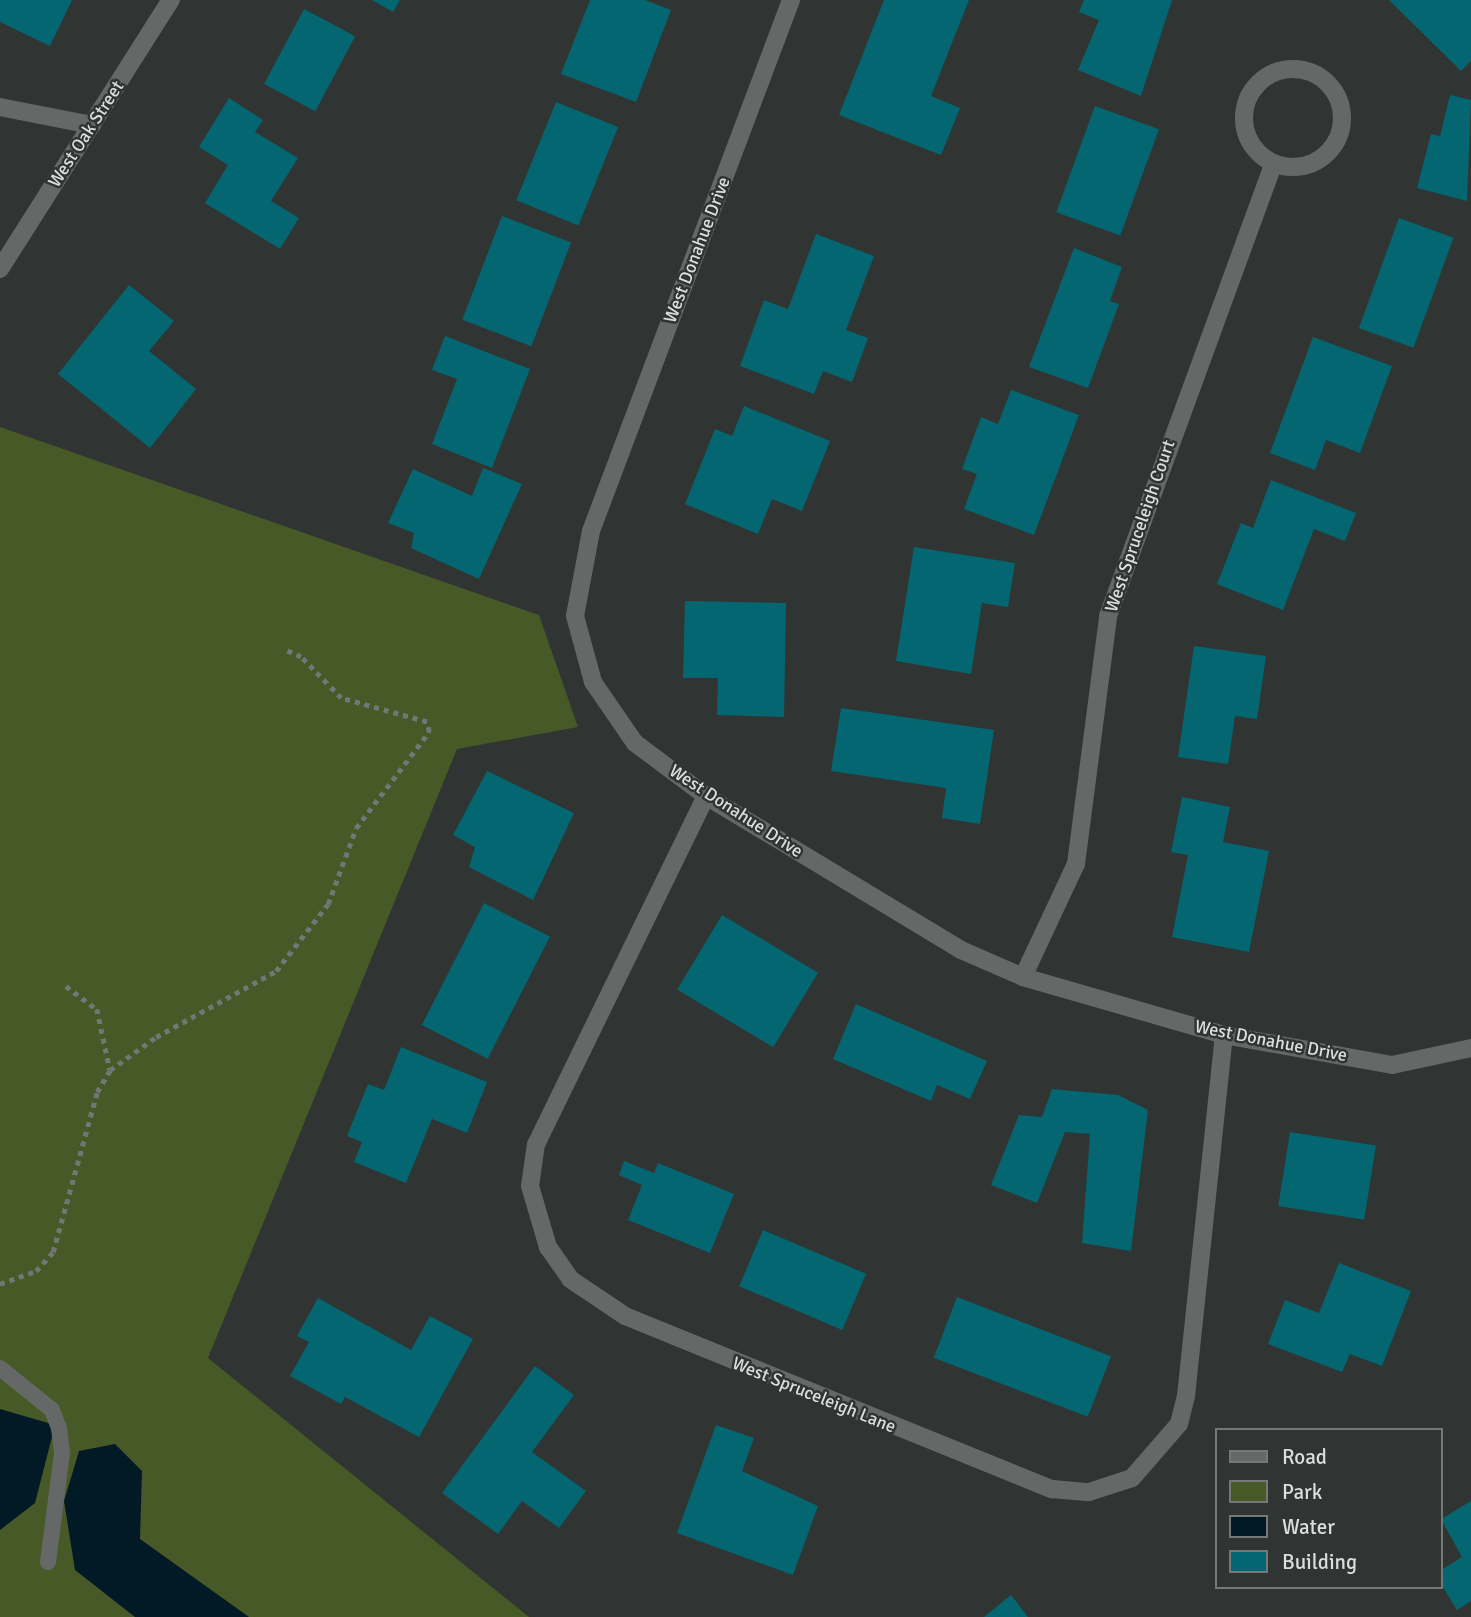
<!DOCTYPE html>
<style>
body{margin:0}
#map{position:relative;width:1471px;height:1617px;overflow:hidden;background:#303534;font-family:Signika,sans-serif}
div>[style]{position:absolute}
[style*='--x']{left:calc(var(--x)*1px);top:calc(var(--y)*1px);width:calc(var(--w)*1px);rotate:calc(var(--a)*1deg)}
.green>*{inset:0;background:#465927}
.water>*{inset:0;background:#021a26}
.building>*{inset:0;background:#046670;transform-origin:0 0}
.path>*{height:4.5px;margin-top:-2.25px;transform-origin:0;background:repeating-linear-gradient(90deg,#727675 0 5px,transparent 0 10px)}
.service>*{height:16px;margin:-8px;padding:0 8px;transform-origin:8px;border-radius:8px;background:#666867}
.minor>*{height:18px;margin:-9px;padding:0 9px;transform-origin:9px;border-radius:9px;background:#666867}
.minor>.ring{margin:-9px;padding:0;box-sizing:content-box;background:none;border:18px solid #666867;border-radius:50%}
span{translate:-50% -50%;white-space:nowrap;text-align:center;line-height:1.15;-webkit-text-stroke:5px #303534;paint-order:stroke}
.street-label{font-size:18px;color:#dbdedd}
.legend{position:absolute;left:1215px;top:1428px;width:228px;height:161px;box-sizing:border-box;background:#303534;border:2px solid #747978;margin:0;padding:9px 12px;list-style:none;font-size:21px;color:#dbdedd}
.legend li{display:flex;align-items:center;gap:14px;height:35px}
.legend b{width:35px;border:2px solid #747978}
</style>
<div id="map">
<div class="green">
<div style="clip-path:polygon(0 427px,539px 615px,578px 727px,457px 749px,208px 1358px,529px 1617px,0 1617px)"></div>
</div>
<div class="water">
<div style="clip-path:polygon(0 1409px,55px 1425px,35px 1503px,0 1530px)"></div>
<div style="clip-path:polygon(115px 1444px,142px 1471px,140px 1539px,249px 1617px,135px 1617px,75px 1570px,64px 1501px,79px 1451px)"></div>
</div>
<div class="building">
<div style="clip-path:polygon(0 0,72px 0,50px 46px,0 22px)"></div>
<div style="clip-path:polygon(372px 0,400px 0,393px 12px)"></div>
<div style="clip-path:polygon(590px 0,645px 0,671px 10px,636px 102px,561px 74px)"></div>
<div style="clip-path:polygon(884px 0,969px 0,931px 96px,960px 108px,941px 155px,839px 115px)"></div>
<div style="clip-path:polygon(1084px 0,1172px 0,1141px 96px,1078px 70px,1099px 20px,1079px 12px)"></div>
<div style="clip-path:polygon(1389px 0,1471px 0,1471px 61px,1461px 71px)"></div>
<div style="left:304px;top:9px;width:58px;height:85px;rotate:28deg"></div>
<div style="clip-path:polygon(1450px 95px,1471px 100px,1467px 201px,1417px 188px,1431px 134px,1440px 136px)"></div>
<div style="clip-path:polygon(229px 98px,263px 120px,255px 132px,298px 158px,271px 201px,299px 218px,280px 249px,205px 203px,228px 165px,199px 147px)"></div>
<div style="left:556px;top:102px;width:67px;height:106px;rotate:22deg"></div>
<div style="left:1095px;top:106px;width:68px;height:113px;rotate:20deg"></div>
<div style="left:502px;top:216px;width:74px;height:111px;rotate:21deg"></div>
<div style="left:1399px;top:218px;width:58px;height:117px;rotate:20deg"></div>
<div style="clip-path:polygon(816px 234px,874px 256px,846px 330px,868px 338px,852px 382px,823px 371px,814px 394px,740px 366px,764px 300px,788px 309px)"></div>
<div style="clip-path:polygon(1074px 248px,1122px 267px,1110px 301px,1119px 304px,1088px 388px,1029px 367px)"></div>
<div style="clip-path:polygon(129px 285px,174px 321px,149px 351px,196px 389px,150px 448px,58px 374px)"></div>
<div style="clip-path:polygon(445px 336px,530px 369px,492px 468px,432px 444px,457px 379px,432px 370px)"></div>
<div style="clip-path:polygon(1313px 337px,1392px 366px,1360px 453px,1326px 440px,1315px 470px,1270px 453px)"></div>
<div style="clip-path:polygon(1011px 390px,1079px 415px,1034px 535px,964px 509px,977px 474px,962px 469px,981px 417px,998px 424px)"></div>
<div style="clip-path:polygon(744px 406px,830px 441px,802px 511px,772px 499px,758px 534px,685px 504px,715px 429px,732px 436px)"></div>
<div style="clip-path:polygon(483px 468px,522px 484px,479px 579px,411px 548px,414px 533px,388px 523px,413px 469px,472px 496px)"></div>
<div style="clip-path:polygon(1271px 480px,1356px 513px,1345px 541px,1314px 529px,1283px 610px,1217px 584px,1241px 523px,1253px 528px)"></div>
<div style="clip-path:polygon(914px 547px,1015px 563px,1008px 607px,982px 603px,971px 674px,896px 661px)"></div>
<div style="clip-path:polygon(685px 601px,786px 603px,784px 717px,717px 715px,718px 678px,683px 678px)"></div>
<div style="clip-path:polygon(1194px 646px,1266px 656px,1257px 719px,1235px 716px,1228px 764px,1178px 757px)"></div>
<div style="clip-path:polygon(841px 708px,994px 730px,980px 824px,942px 818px,946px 788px,831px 771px)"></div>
<div style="clip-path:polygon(487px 771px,574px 813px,533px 900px,469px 867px,475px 847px,453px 835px)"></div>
<div style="clip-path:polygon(1182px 797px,1230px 807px,1223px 842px,1269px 851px,1249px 952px,1172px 937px,1188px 855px,1171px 852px)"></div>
<div style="left:484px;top:903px;width:74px;height:137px;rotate:27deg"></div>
<div style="left:722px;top:915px;width:112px;height:87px;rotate:31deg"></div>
<div style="clip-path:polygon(856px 1004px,987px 1061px,970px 1099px,937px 1085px,931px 1101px,833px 1059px)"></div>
<div style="clip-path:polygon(401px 1047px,487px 1082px,467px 1133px,432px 1119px,406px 1183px,354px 1162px,362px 1142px,347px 1136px,368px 1084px,384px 1090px)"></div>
<div style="clip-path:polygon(1052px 1089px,1118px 1095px,1148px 1110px,1131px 1251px,1082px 1243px,1090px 1134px,1065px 1132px,1037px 1203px,991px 1185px,1019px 1115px,1042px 1117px)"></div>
<div style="left:1290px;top:1132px;width:87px;height:75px;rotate:9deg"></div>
<div style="clip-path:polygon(624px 1161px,654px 1173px,658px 1163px,734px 1194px,710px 1253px,628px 1220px,642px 1185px,619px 1175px)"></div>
<div style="left:763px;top:1230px;width:112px;height:61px;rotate:23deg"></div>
<div style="clip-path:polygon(1339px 1263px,1411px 1291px,1382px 1366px,1350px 1354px,1342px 1372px,1268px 1344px,1285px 1300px,1319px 1313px)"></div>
<div style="left:957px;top:1297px;width:165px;height:65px;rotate:21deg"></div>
<div style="clip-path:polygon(318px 1298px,411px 1350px,430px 1316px,473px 1339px,419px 1437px,345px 1397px,341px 1404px,290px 1376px,309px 1342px,297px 1336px)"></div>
<div style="clip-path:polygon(535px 1366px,574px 1395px,532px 1452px,586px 1491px,559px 1528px,522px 1501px,498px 1534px,442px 1493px)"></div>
<div style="clip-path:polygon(716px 1425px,754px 1438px,742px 1471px,818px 1506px,793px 1575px,677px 1533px)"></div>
<div style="clip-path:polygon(1471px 1501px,1471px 1601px,1457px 1610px,1441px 1584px,1441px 1570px,1462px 1557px,1441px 1519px)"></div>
<div style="clip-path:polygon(1011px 1595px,1028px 1617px,984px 1617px)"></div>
</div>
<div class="path">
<div style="--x:66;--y:986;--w:39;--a:37"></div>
<div style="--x:97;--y:1009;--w:62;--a:78"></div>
<div style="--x:0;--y:1284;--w:38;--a:-20"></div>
<div style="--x:36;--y:1271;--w:25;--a:-48"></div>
<div style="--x:53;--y:1252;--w:166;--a:-74.6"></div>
<div style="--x:97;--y:1092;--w:26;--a:-59"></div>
<div style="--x:110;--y:1070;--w:57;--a:-35.7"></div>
<div style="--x:156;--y:1037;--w:137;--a:-28.8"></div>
<div style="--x:276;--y:971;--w:85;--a:-52.2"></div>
<div style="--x:328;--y:904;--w:81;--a:-69.8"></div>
<div style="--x:356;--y:828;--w:121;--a:-52.8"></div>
<div style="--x:429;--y:732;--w:10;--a:-101"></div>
<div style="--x:427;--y:722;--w:89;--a:-164.4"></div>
<div style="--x:341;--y:698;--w:57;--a:-134.3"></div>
<div style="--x:301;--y:657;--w:17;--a:-156"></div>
</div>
<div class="service">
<div style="--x:0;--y:1368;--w:67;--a:38.9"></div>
<div style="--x:52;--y:1410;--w:19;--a:69"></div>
<div style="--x:59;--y:1428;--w:25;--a:83"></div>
<div style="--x:62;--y:1453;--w:110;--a:97.3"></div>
</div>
<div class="minor">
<div style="--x:791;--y:0;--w:567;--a:110.64"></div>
<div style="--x:591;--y:531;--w:86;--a:100.7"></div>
<div style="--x:575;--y:616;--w:68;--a:74.7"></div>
<div style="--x:593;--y:682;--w:74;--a:55.5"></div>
<div style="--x:635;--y:743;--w:89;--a:36.7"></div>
<div style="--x:706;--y:796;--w:298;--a:31.1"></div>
<div style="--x:961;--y:950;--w:68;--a:23.5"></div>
<div style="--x:1023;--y:977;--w:209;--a:16.1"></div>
<div style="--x:1224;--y:1035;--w:171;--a:10.1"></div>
<div style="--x:1392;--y:1065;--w:81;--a:-12.1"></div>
<div class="ring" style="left:1244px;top:69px;width:80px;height:80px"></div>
<div style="--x:0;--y:107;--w:94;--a:11.1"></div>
<div style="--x:0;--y:269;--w:319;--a:-57.6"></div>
<div style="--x:706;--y:796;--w:387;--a:116"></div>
<div style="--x:536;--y:1144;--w:42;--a:98.1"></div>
<div style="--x:530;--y:1186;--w:64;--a:73.6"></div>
<div style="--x:548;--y:1247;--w:39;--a:55"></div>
<div style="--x:570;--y:1279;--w:66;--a:33.9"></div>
<div style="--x:625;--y:1316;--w:461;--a:22.1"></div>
<div style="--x:1052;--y:1489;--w:37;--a:5"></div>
<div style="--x:1089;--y:1492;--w:45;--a:-18"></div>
<div style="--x:1132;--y:1478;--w:72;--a:-49"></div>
<div style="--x:1179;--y:1424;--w:29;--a:-76"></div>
<div style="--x:1186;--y:1396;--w:363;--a:-84"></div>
<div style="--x:1023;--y:977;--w:125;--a:-64.9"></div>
<div style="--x:1076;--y:864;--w:250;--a:-82.6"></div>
<div style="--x:1108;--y:616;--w:481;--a:-69.9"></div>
</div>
<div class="street-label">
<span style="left:86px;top:134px;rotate:-57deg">West Oak Street</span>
<span style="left:697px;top:250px;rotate:-69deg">West Donahue Drive</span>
<span style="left:1140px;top:526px;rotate:-71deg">West Spruceleigh Court</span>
<span style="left:736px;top:811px;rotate:33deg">West Donahue Drive</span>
<span style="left:1271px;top:1041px;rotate:11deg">West Donahue Drive</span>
<span style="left:814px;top:1395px;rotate:22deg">West Spruceleigh Lane</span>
</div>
<ul class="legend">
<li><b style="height:9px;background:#666867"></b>Road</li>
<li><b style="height:19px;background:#465927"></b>Park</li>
<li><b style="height:19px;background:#021a26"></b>Water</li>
<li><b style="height:19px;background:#046670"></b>Building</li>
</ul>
</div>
